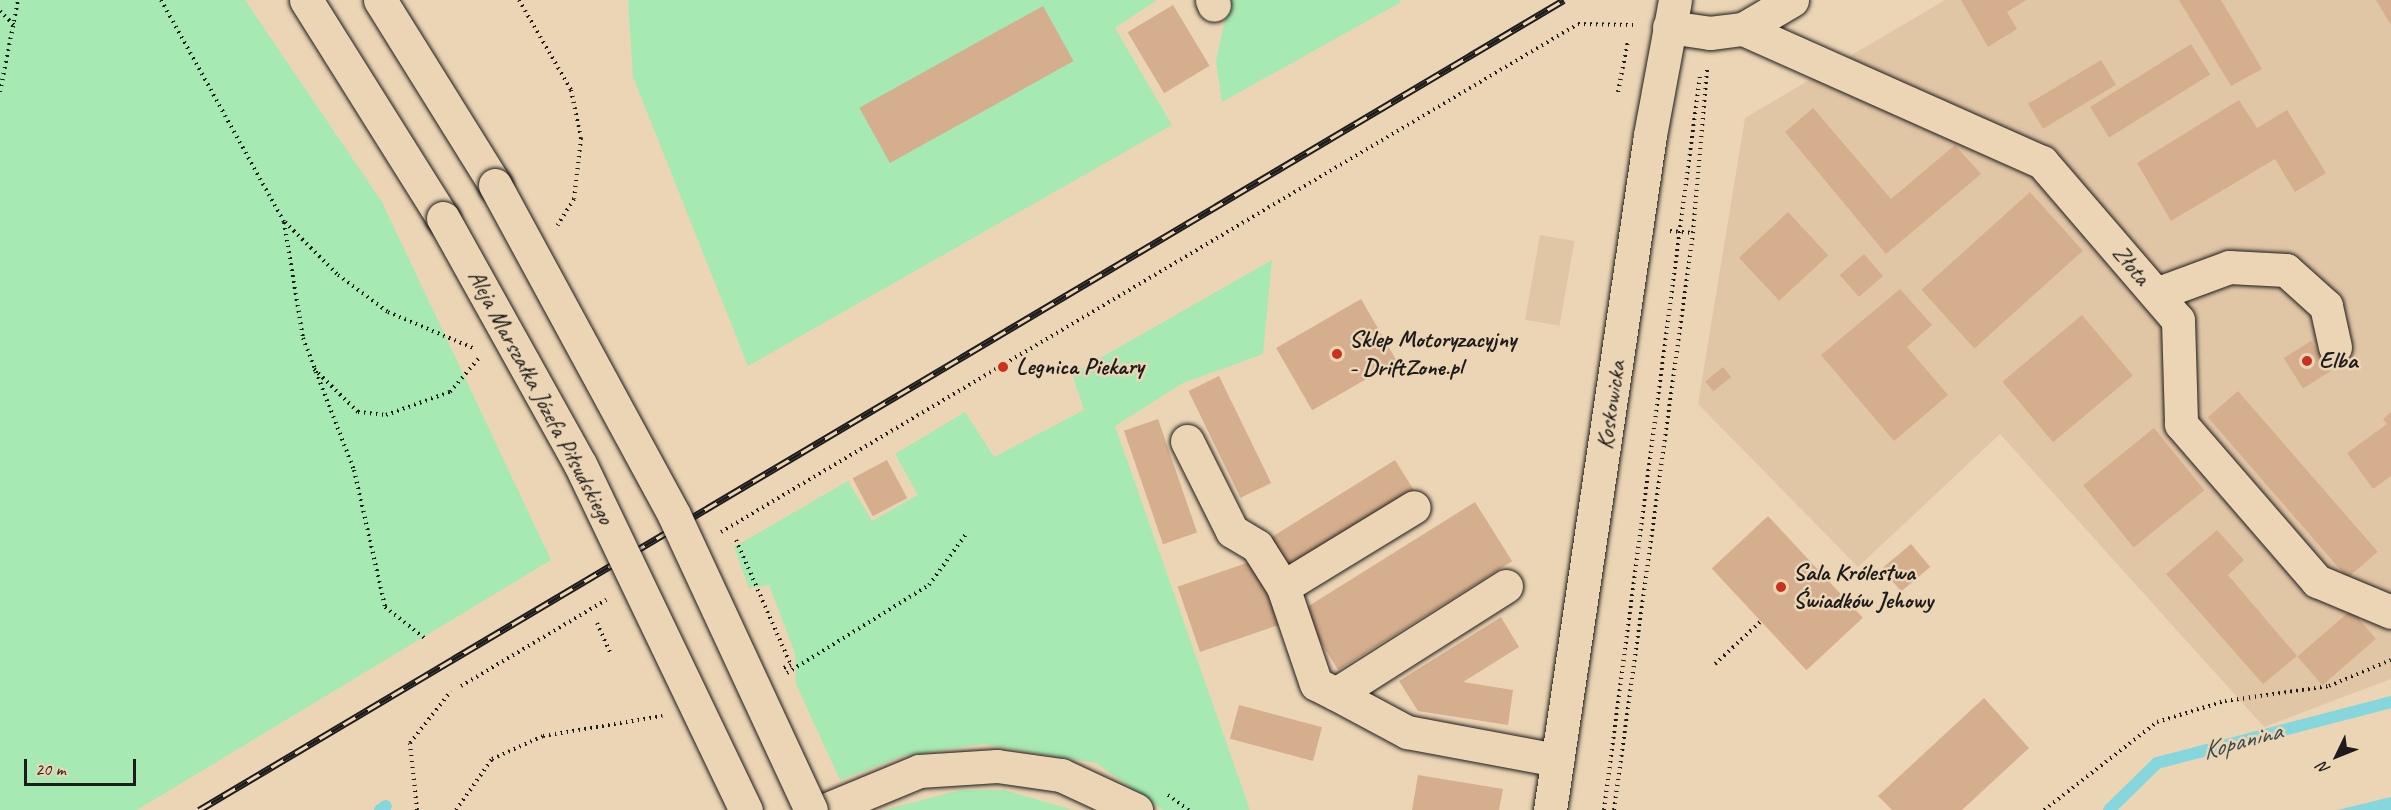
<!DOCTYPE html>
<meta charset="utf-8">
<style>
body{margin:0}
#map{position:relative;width:2391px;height:810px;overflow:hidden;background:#ecd5b5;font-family:Caveat,sans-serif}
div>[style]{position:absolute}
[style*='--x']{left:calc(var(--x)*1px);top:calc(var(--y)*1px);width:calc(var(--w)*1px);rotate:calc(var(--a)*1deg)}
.built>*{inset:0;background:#e1c6a6;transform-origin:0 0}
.green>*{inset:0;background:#a6e9b3}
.water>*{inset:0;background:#85d7dd}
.stream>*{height:12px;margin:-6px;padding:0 6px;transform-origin:6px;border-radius:6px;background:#85d7dd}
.building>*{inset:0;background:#d5ae8d;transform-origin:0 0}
.path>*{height:4px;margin-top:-2px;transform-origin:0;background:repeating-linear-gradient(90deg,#1c1c1c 0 1.5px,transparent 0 6px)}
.roads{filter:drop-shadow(0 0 2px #1c1c1c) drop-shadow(0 0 2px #1c1c1c)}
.minor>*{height:33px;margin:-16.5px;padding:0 16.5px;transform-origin:16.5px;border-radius:16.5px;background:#ecd5b5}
.rail>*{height:7px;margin-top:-3.5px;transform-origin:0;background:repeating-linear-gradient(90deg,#ecd5b5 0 14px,#1c1c1c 0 28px);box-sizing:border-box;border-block:2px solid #1c1c1c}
.bridges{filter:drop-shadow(0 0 2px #1c1c1c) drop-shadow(0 0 2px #1c1c1c)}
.minor-bridge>*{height:33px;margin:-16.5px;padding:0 16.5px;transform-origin:16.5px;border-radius:16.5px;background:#ecd5b5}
.dots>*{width:16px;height:16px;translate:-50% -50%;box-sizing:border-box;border:3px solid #ecd5b5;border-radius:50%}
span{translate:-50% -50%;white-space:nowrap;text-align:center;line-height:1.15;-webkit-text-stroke:5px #ecd5b5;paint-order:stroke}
.street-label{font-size:24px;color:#1c1c1c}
.poi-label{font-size:24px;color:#1c1c1c;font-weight:700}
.left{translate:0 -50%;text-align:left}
.water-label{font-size:26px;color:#364b4c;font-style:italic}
.north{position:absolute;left:2307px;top:726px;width:60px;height:60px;-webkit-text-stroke:4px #ecd5b5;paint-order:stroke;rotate:227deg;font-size:16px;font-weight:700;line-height:24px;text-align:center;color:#1c1c1c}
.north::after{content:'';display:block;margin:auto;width:21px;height:27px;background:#1c1c1c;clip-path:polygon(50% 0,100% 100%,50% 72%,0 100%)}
.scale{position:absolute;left:24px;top:759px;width:112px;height:27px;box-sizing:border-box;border:3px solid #1c1c1c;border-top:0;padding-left:8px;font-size:18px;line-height:21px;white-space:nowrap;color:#1c1c1c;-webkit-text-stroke:4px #ecd5b5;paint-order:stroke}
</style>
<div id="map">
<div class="built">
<div style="clip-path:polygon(1945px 0,2391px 0,2391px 679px,2264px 727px,2000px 434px,1858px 567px,1698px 404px,1745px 118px)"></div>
<div style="left:1540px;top:235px;width:35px;height:86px;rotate:10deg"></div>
</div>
<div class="green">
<div style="clip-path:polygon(0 0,245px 0,382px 202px,551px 560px,137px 810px,0 810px)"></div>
<div style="clip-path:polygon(628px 0,1157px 0,1115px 28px,1172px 125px,748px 366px,633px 77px)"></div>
<div style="clip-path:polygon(1229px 0,1400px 0,1401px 2px,1222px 102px,1216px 61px)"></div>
<div style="clip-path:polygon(1272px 260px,1263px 354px,1183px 383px,1115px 426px,1250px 810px,1163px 810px,1096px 763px,983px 744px,903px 756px,840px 780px,796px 684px,795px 653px,769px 585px,749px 588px,734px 547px,848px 481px,872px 521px,918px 495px,895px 454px,965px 412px,994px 457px,1084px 410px,1072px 374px)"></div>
<div style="clip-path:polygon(961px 790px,1004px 790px,1074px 810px,883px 810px)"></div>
</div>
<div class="water">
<div style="clip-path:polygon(2391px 797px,2391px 810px,2337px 810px)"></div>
</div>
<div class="stream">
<div style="--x:380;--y:810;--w:7;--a:-34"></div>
<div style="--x:2109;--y:810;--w:67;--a:-44.4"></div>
<div style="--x:2157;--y:763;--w:242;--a:-14.6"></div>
</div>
<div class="building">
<div style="clip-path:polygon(1961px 0,2026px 0,2007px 12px,2017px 29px,1988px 47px)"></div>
<div style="clip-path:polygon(2179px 0,2221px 0,2262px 69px,2231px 86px)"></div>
<div style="clip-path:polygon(2376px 0,2391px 0,2391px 25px)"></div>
<div style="left:1173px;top:5px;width:71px;height:53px;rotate:59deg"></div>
<div style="left:1043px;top:6px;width:63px;height:210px;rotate:61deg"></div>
<div style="left:2191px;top:44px;width:36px;height:119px;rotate:58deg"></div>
<div style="left:2101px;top:60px;width:29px;height:85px;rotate:59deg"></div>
<div style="clip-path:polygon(2239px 100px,2257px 128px,2287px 110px,2326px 173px,2295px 192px,2275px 159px,2171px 221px,2137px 163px)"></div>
<div style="clip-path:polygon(1813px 108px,1891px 199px,1955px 145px,1981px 174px,1886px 254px,1785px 132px)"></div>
<div style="left:2030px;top:192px;width:79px;height:146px;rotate:48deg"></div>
<div style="left:1788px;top:212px;width:59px;height:67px;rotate:47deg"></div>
<div style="left:1864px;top:254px;width:29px;height:32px;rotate:49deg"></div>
<div style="clip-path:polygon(1900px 289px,1932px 325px,1907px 347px,1948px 395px,1894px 441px,1821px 355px)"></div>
<div style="left:1361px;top:299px;width:72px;height:98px;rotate:60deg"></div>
<div style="left:2082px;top:315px;width:79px;height:104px;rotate:50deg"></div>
<div style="left:2311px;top:341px;width:36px;height:32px;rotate:58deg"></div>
<div style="left:1723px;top:367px;width:13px;height:23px;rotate:51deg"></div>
<div style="left:1219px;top:376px;width:119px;height:34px;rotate:64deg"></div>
<div style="left:2238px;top:391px;width:213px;height:40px;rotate:49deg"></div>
<div style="clip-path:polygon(2391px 412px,2391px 476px,2373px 489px,2347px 453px,2387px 424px,2383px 419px)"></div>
<div style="left:1158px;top:419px;width:120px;height:36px;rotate:71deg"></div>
<div style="left:2154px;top:428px;width:80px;height:91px;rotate:51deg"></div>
<div style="left:887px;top:460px;width:43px;height:39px;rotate:62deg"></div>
<div style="left:1395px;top:460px;width:36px;height:147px;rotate:58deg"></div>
<div style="left:1475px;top:502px;width:70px;height:205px;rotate:58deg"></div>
<div style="left:1768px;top:516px;width:139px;height:77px;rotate:47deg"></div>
<div style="clip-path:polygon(2217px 530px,2244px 560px,2228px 575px,2297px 656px,2263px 684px,2166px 574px)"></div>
<div style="left:1911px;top:544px;width:30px;height:38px;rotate:50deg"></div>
<div style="left:1258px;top:559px;width:69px;height:85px;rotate:71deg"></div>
<div style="left:2351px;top:610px;width:38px;height:71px;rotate:49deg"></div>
<div style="clip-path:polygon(1501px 617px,1519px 647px,1463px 682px,1513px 690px,1508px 725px,1418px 711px,1399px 681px)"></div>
<div style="clip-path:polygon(1984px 698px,2029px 748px,1962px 810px,1892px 810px,1878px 796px)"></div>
<div style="left:1239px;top:705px;width:86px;height:35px;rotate:15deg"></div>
<div style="clip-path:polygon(1418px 775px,1503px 789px,1499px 810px,1412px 810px)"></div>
</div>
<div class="path">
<div style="--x:161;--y:0;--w:254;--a:61"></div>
<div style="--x:284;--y:222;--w:118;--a:80.7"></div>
<div style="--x:303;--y:338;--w:142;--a:68.9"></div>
<div style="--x:354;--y:470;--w:140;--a:77.2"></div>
<div style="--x:385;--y:607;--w:53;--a:38.2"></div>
<div style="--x:519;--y:0;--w:104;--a:60"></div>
<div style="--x:571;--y:90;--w:49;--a:78.2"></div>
<div style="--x:581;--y:138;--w:61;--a:96.5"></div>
<div style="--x:574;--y:199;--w:31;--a:122"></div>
<div style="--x:0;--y:11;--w:21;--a:45"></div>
<div style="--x:0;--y:92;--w:94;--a:-78.9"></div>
<div style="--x:1618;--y:92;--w:52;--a:-78.9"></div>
<div style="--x:285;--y:222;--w:75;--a:45"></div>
<div style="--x:338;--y:275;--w:62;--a:36.5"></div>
<div style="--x:388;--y:312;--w:92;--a:23"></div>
<div style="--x:1670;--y:231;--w:23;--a:5"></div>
<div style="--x:314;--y:369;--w:62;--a:44.3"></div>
<div style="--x:358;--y:412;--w:28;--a:6"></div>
<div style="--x:386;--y:415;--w:68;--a:-19.8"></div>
<div style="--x:450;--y:392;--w:45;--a:-49.5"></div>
<div style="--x:721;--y:532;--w:996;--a:-30.66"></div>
<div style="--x:1578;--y:24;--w:55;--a:1"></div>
<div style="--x:736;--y:540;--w:137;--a:66.3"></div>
<div style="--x:791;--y:665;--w:8;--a:157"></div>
<div style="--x:597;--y:623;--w:35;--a:66"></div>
<div style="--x:1715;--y:664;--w:62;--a:-43"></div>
<div style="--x:787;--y:673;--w:167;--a:-31.8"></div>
<div style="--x:929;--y:585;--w:63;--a:-54"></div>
<div style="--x:461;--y:686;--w:169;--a:-30.7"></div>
<div style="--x:1168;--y:795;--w:26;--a:36"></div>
<div style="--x:417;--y:810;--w:67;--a:-96"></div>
<div style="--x:410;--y:743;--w:66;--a:-51.7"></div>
<div style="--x:456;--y:810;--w:62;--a:-54.8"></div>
<div style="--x:492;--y:759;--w:56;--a:-24.3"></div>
<div style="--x:543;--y:736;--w:121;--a:-9.5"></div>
<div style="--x:1604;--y:810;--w:740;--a:-82.55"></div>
<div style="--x:1614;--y:810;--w:582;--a:-82.2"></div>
<div style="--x:1693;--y:233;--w:165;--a:-85.1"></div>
<div style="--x:2044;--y:810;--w:143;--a:-37.9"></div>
<div style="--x:2157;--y:722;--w:71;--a:-17.2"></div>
<div style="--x:2225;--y:701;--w:105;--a:-8.2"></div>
<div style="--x:2329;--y:686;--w:67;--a:-22.8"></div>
</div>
<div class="roads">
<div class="minor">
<div style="--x:306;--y:0;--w:257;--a:57.9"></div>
<div style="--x:380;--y:0;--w:218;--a:58.1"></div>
<div style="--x:1212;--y:0;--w:5;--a:68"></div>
<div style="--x:1669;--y:27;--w:41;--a:8.3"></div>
<div style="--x:1710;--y:33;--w:33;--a:-7"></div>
<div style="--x:1743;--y:29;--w:57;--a:-30.6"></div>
<div style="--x:1743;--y:29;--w:327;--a:24"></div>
<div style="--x:2042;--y:162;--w:208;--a:49.3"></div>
<div style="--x:2178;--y:320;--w:104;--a:88.3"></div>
<div style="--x:2181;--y:424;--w:208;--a:49.1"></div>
<div style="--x:2317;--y:581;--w:80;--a:22.7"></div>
<div style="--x:2156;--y:294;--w:78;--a:-20.3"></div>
<div style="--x:2229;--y:267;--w:57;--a:3"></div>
<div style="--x:2286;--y:270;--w:54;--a:42"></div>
<div style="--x:2326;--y:306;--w:42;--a:77.6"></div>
<div style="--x:1187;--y:441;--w:101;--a:63.4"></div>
<div style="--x:1232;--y:531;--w:29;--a:31"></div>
<div style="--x:1257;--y:546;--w:49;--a:57.6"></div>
<div style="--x:1506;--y:586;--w:201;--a:147.6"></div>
<div style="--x:1336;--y:694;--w:81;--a:28.2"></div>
<div style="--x:1407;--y:732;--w:153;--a:10.6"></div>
<div style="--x:1336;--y:694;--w:22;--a:-153"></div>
<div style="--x:1316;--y:684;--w:102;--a:-108.8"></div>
<div style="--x:1283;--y:587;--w:153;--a:-31.4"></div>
<div style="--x:825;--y:810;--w:102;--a:-22.5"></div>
<div style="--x:919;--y:771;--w:78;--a:-3.7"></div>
<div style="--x:997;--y:766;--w:65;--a:8"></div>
<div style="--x:1061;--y:775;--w:83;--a:25"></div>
<div style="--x:1550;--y:810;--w:682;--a:-81.57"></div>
<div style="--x:1650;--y:135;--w:137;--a:-79.5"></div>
</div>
</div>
<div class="rail">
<div style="--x:199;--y:810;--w:1587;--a:-30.69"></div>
</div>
<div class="bridges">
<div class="minor-bridge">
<div style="--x:495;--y:185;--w:375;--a:61.5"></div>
<div style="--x:674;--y:515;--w:325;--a:65.1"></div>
<div style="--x:443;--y:218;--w:282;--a:60.9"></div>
<div style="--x:580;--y:464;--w:384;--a:64.4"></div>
</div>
</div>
<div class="dots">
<div style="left:1337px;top:354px;background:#c8321e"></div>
<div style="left:2307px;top:361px;background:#c8321e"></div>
<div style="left:1003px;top:367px;background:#c8321e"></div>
<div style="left:1781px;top:587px;background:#c8321e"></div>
</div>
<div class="street-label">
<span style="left:2131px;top:265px;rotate:49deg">Złota</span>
<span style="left:541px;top:397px;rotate:62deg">Aleja Marszałka Józefa Piłsudskiego</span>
<span style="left:1611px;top:405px;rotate:-81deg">Koskowicka</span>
</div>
<div class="poi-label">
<span class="left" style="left:1349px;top:354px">Sklep Motoryzacyjny<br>- DriftZone.pl</span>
<span class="left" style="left:2319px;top:361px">Elba</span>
<span class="left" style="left:1016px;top:367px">Legnica Piekary</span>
<span class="left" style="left:1793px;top:587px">Sala Królestwa<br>Świadków Jehowy</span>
</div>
<div class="water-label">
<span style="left:2242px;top:741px;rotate:-15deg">Kopanina</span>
</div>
<div class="north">N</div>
<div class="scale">20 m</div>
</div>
